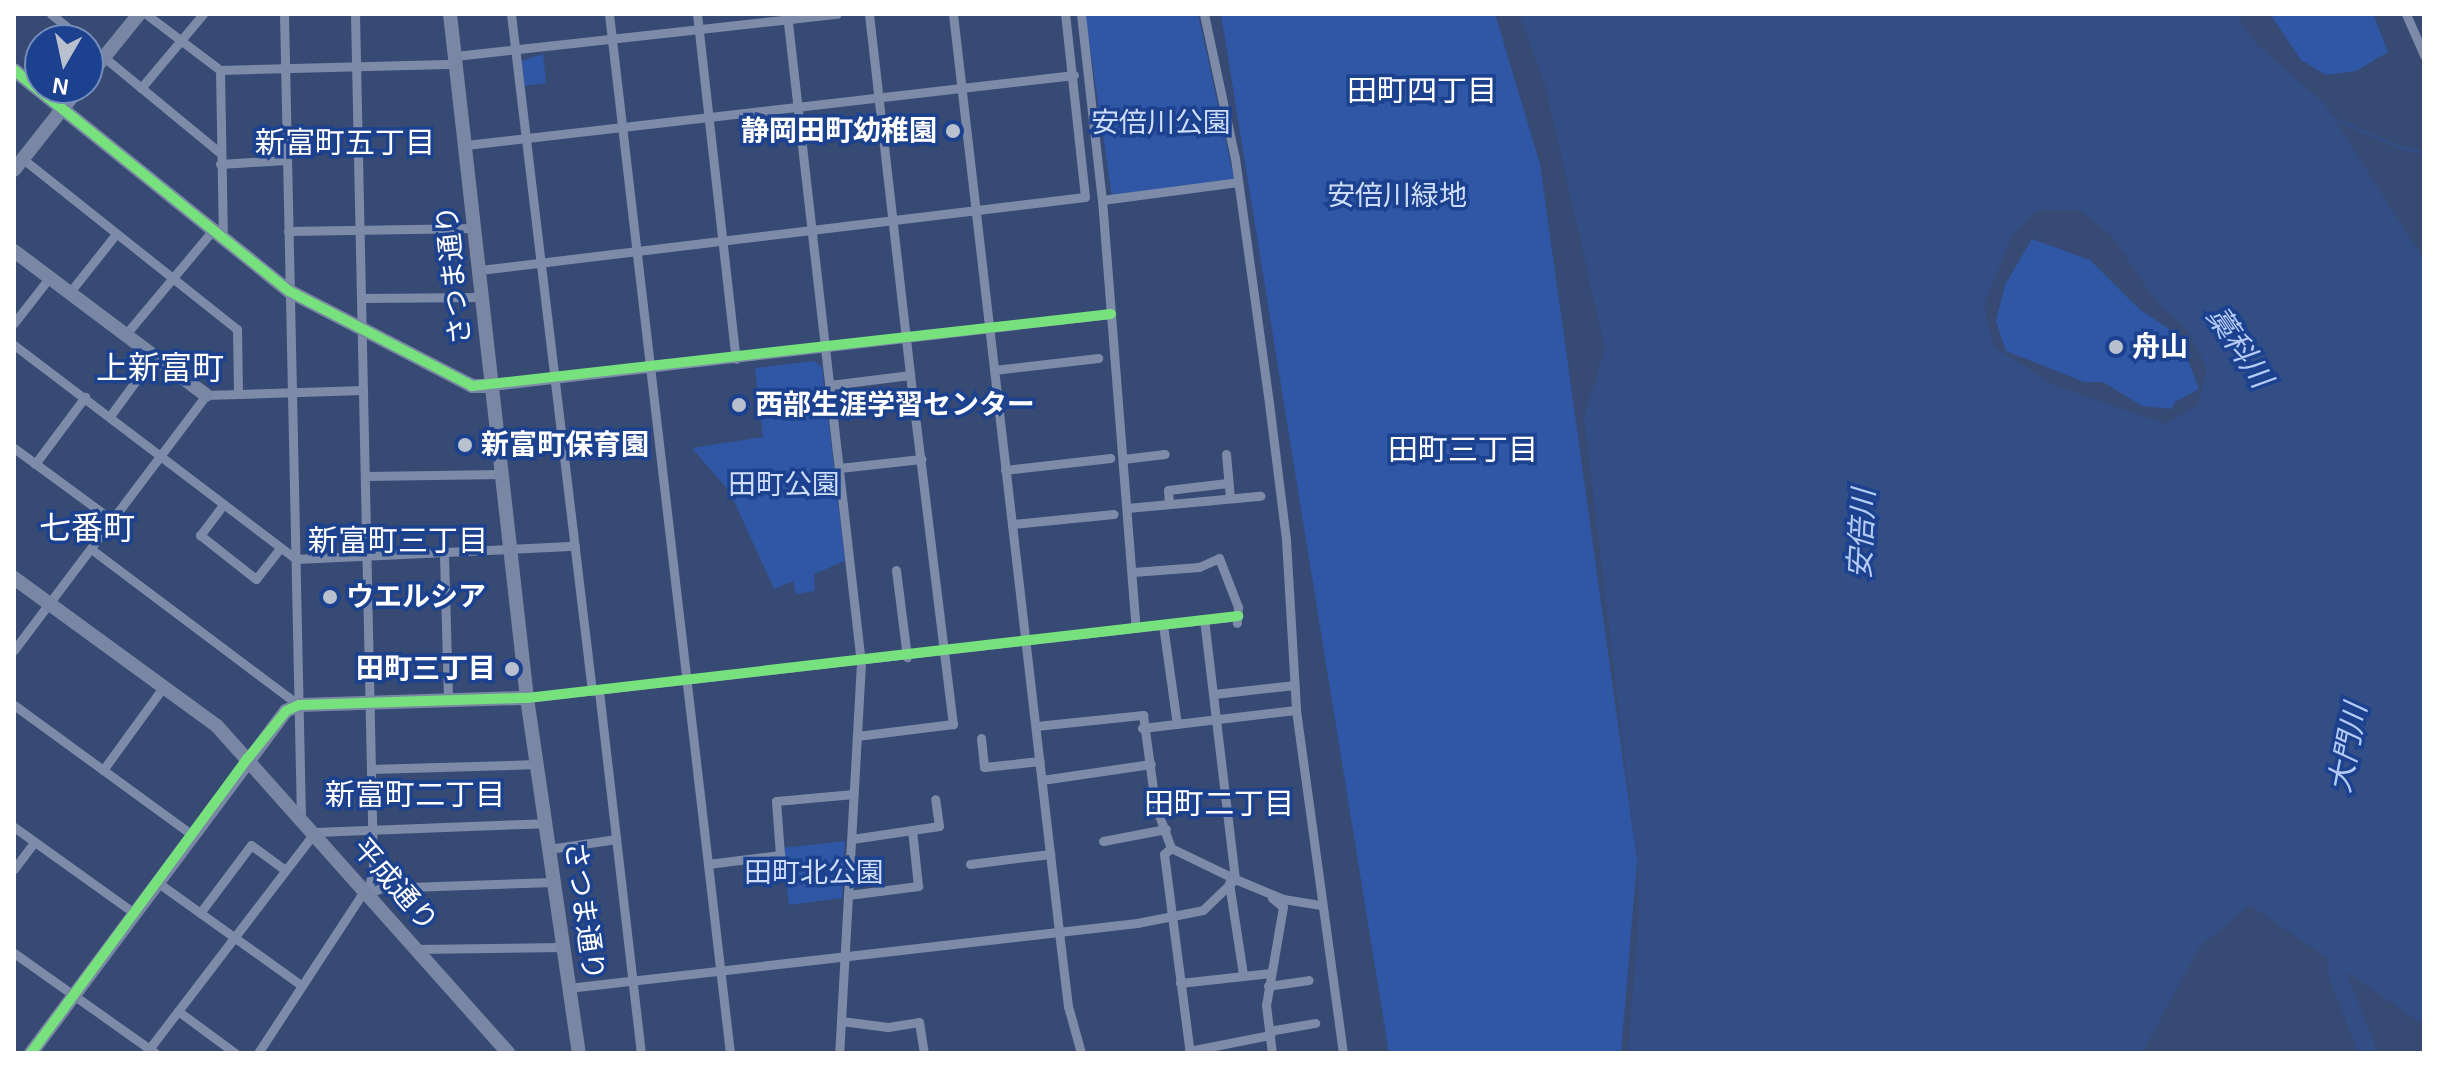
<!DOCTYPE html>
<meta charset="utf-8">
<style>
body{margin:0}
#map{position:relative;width:2438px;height:1067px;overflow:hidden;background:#364a74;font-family:Helvetica,"Noto Sans JP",sans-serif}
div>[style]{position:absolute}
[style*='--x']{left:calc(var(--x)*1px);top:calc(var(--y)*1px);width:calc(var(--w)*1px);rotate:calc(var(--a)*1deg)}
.green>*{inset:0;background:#2f57a5}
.water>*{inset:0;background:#324e85}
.stream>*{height:3px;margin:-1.5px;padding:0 1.5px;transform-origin:1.5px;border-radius:1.5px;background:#324e85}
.river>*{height:18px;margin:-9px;padding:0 9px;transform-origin:9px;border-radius:9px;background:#324e85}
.street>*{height:9px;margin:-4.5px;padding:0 4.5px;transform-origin:4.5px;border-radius:4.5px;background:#7d8ba8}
.secondary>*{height:14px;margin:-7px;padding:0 7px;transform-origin:7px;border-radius:7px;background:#7986a4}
.cycleway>*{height:10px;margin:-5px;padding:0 5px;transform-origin:5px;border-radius:5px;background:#77e17e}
.dots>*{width:22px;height:22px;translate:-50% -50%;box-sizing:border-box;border:4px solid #1b418f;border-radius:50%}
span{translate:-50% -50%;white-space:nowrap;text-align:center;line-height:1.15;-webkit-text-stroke:7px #1b418f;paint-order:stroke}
.park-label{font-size:28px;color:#ceddfa}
.poi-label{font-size:28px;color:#fff;font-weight:700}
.right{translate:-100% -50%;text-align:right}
.left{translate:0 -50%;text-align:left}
.street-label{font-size:28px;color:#fff}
.neighbourhood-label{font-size:30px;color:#fff}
.water-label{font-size:30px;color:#b4cbf5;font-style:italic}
.quarter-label{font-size:32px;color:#fff}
.frame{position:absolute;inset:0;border:16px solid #fff;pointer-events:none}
.north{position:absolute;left:24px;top:24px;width:80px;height:80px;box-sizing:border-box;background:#1b418f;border:2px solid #768dbc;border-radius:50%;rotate:189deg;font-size:22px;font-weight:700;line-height:32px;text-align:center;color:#fff}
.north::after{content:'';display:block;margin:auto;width:28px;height:36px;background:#b9c0ce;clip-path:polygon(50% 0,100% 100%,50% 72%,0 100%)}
</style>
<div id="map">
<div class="green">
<div style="clip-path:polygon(1085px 14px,1198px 14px,1234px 179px,1112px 196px)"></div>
<div style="clip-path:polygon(1221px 14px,1495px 14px,1540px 164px,1637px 861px,1621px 1053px,1389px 1053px)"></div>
<div style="clip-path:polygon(2270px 14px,2373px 14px,2388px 52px,2356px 71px,2326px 75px,2301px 60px)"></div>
<div style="clip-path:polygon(543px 54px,546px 83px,524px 86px,521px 61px)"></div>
<div style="clip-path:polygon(2032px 239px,2090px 260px,2139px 309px,2178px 335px,2199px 389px,2175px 402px,2172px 409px,2142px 406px,2103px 382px,2084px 382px,2006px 351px,1996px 321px,2005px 285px)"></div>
<div style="clip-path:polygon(814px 361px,822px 367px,845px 561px,814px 574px,815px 591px,796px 594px,793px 581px,774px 589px,730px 492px,692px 448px,763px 437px,755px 368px)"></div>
<div style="clip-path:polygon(845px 841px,842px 898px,789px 905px,782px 848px)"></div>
</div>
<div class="water">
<div style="clip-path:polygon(evenodd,1519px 14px,2236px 14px,2256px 44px,2324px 103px,2424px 260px,2424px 1025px,2250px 905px,2200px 946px,2142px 1053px,1628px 1053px,1639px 916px,1637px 861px,1584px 417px,1605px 349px,1545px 84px,1519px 14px,2036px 210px,2079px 210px,2111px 235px,2158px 304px,2187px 329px,2207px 368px,2198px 405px,2166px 424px,2053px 385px,1993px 346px,1984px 304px,2012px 236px,2036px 210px)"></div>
</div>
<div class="stream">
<div style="--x:2331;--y:117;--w:77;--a:23.6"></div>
<div style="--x:2402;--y:148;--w:22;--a:10"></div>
</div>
<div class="river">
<div style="--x:2336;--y:942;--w:34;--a:87"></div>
<div style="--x:2338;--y:976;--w:83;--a:68.7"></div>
</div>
<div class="street">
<div style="--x:51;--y:14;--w:41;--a:39.1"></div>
<div style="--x:146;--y:14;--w:93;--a:37.1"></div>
<div style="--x:220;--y:70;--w:236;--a:-1.5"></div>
<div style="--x:284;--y:14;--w:804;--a:88.79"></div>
<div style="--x:355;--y:14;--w:853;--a:88.79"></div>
<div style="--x:373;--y:867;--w:26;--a:101"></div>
<div style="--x:511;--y:14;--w:682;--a:83.18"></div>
<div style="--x:609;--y:14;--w:1046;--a:83.36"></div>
<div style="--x:697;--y:14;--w:347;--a:83.6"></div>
<div style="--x:787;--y:14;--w:653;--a:83.5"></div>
<div style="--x:861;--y:663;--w:391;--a:93.2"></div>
<div style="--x:869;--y:14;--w:363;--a:83.5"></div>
<div style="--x:953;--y:14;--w:924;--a:83.41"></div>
<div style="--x:1059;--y:932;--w:75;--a:83.1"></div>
<div style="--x:1068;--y:1006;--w:49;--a:74.5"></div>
<div style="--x:1081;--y:14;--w:187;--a:83.6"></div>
<div style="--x:1102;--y:200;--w:429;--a:85.5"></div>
<div style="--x:1204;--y:14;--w:147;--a:77.9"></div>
<div style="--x:1235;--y:158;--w:247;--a:82.1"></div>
<div style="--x:1269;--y:403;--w:138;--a:82.9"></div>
<div style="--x:1286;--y:540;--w:170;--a:86.6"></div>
<div style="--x:1296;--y:710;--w:346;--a:82.2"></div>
<div style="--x:2406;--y:14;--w:45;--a:66.3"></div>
<div style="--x:88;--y:44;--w:171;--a:39.5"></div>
<div style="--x:455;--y:56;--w:384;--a:-6.3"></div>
<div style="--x:220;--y:70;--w:169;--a:89"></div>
<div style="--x:141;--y:88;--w:97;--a:-50"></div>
<div style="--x:466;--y:145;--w:612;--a:-6.57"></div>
<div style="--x:23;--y:159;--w:273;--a:38.5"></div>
<div style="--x:237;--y:329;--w:65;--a:89.1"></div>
<div style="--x:220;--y:164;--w:66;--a:-3.5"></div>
<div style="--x:1102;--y:200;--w:137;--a:-7.5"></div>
<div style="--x:288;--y:231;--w:187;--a:-0.9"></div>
<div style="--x:480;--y:270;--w:609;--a:-6.88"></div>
<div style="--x:1085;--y:197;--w:184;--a:-96.2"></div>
<div style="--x:70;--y:292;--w:74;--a:-51.6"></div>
<div style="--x:361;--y:298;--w:122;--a:-0.5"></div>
<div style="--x:14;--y:323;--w:58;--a:-52"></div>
<div style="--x:126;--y:334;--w:134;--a:-50.1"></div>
<div style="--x:14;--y:345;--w:354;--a:37.2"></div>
<div style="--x:296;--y:559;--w:279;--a:-2.7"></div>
<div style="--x:994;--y:370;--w:105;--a:-6.6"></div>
<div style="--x:830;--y:385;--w:81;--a:-7.1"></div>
<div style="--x:910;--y:375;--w:352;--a:83"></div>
<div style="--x:953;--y:724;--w:97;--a:172.9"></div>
<div style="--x:493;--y:386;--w:622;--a:-6.65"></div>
<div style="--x:110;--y:416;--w:74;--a:-53.7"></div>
<div style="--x:14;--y:448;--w:122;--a:36.3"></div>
<div style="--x:1226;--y:454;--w:44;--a:84.8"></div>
<div style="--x:1123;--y:459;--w:42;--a:-6.8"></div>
<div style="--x:35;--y:464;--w:84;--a:-53.3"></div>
<div style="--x:839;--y:468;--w:83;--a:-6.2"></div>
<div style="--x:1005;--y:470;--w:106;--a:-6.5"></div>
<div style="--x:365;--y:476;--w:138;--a:-0.8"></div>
<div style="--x:1169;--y:504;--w:14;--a:-94"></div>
<div style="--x:1168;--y:490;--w:60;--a:-6.7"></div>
<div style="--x:223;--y:505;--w:38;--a:127"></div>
<div style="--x:200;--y:535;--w:71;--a:38.2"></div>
<div style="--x:256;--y:579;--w:39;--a:-52"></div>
<div style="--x:1127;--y:508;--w:134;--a:-5.2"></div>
<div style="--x:1012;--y:524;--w:102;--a:-5.6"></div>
<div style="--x:91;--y:549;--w:260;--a:36.9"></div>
<div style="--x:444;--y:555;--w:146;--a:88.4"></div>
<div style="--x:896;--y:570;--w:88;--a:82.8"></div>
<div style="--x:1133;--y:572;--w:66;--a:-4.3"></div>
<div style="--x:1199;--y:567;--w:22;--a:-24"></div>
<div style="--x:1219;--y:558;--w:53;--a:68.8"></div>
<div style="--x:1238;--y:607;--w:16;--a:94"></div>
<div style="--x:1163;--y:625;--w:100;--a:82"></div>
<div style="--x:14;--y:650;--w:319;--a:-53"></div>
<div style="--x:206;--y:395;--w:157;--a:-1.8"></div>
<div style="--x:599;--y:691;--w:364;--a:83.4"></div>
<div style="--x:1214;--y:694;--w:81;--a:-6.4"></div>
<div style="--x:527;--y:698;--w:716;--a:-6.58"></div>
<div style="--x:14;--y:705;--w:220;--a:36.1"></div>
<div style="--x:1036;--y:726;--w:108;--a:-5.9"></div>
<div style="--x:1143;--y:715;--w:90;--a:82.3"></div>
<div style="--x:1155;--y:804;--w:47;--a:70"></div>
<div style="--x:1171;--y:848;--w:71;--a:25.8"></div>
<div style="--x:1235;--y:879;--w:261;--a:-96.8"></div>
<div style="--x:1142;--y:728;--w:155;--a:-6.7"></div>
<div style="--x:981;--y:738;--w:29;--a:84"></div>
<div style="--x:984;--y:767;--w:56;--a:-6.1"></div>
<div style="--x:371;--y:769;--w:167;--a:-1.7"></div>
<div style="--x:103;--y:770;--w:104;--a:-54"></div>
<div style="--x:1042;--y:780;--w:110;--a:-8.4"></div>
<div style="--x:14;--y:827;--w:148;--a:35.6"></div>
<div style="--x:852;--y:839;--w:88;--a:-8.5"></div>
<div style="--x:939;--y:826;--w:27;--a:-98"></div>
<div style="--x:1103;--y:841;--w:64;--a:-10.8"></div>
<div style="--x:1171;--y:848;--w:9;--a:139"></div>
<div style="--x:1164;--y:854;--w:201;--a:82.6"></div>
<div style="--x:549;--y:849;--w:68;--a:-8.5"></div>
<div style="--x:708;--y:864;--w:73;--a:-7.1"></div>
<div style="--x:780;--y:855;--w:54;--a:-94.2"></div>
<div style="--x:776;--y:801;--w:78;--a:-5.1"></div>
<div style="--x:970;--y:864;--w:81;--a:-7.1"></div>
<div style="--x:14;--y:869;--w:34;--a:-53"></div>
<div style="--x:157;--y:882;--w:178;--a:35.6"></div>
<div style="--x:1229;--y:883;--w:92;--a:81.3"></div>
<div style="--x:848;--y:895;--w:71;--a:-7.3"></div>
<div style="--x:918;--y:886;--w:56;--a:-96.1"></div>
<div style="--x:1272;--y:898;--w:14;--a:39"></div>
<div style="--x:1283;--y:907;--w:99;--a:99.8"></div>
<div style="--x:1266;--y:1005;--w:48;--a:82.9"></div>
<div style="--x:200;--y:913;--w:85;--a:-53.1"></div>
<div style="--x:251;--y:845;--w:42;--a:36.3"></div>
<div style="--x:416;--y:949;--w:147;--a:-0.8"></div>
<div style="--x:14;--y:953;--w:173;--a:35.3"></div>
<div style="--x:1180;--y:983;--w:91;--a:-6.3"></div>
<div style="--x:1268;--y:986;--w:41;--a:-8.3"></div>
<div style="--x:568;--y:988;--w:573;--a:-6.52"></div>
<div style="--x:1137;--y:923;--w:67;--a:-11.1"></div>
<div style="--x:1203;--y:910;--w:45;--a:-44.1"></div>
<div style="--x:1235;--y:879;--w:52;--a:22.6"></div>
<div style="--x:1283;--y:899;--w:39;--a:9"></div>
<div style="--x:178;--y:1011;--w:71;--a:36.4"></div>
<div style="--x:841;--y:1021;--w:47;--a:7.3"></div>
<div style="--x:888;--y:1027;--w:31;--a:-9"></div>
<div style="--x:919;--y:1022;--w:31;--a:81"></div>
<div style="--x:1269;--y:1031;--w:47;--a:-9.9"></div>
<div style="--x:1189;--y:1051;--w:83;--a:-11.2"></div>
<div style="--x:146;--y:1053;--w:278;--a:-52.6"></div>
<div style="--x:315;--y:832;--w:231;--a:-2.2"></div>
<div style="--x:258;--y:1053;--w:186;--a:-56.8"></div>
<div style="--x:360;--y:897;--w:23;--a:-23"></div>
<div style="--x:381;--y:888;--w:173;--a:-2"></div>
</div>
<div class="secondary">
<div style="--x:450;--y:14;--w:688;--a:83.58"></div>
<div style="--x:527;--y:698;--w:359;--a:81.7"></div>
<div style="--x:14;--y:70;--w:353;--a:38.8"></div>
<div style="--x:289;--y:291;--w:206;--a:27.4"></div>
<div style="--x:472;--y:386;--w:21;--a:0"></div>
<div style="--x:88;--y:77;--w:81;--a:-51"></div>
<div style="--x:14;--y:170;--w:105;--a:-51.6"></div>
<div style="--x:14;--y:251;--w:240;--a:36.9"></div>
<div style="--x:14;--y:578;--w:251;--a:36.1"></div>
<div style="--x:217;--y:726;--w:438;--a:48.3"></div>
<div style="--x:31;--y:1053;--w:427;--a:-53.3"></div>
<div style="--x:286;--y:711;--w:14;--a:-25"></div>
<div style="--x:299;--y:705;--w:228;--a:-1.8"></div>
</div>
<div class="cycleway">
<div style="--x:14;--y:70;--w:353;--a:38.8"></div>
<div style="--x:289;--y:291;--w:206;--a:27.4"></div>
<div style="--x:472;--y:386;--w:643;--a:-6.43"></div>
<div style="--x:31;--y:1053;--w:366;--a:-53.7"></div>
<div style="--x:248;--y:758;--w:60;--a:-51"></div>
<div style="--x:286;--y:711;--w:14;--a:-25"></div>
<div style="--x:299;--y:705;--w:228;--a:-1.8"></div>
<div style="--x:527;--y:698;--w:716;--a:-6.58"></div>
</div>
<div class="dots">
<div style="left:953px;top:131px;background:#b9c0ce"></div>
<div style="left:2116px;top:347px;background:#b9c0ce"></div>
<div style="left:739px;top:405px;background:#b9c0ce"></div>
<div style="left:465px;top:445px;background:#b9c0ce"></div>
<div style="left:330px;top:597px;background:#b9c0ce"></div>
<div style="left:512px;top:669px;background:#b9c0ce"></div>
</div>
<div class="park-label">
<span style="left:1161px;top:123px">安倍川公園</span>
<span style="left:1397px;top:196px">安倍川緑地</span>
<span style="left:784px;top:485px">田町公園</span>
<span style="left:814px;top:873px">田町北公園</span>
</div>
<div class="poi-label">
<span class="right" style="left:937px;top:131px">静岡田町幼稚園</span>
<span class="left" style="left:2132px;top:347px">舟山</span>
<span class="left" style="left:755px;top:405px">西部生涯学習センター</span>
<span class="left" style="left:481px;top:445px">新富町保育園</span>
<span class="left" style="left:346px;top:597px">ウエルシア</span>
<span class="right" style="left:496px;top:669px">田町三丁目</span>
</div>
<div class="street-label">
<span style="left:454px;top:275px;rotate:-96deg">さつま通り</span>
<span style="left:395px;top:885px;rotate:49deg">平成通り</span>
<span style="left:584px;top:911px;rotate:82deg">さつま通り</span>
</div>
<div class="neighbourhood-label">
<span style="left:1422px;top:91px">田町四丁目</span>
<span style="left:345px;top:143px">新富町五丁目</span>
<span style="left:1463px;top:450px">田町三丁目</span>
<span style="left:398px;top:541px">新富町三丁目</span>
<span style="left:415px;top:795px">新富町二丁目</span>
<span style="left:1219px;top:804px">田町二丁目</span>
</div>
<div class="water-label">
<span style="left:2239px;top:347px;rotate:56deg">藁科川</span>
<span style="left:1862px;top:534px;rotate:-87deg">安倍川</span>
<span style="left:2348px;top:748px;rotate:-79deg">大門川</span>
</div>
<div class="quarter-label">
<span style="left:160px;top:368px">上新富町</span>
<span style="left:87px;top:528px">七番町</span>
</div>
<div class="frame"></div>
<div class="north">N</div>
</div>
